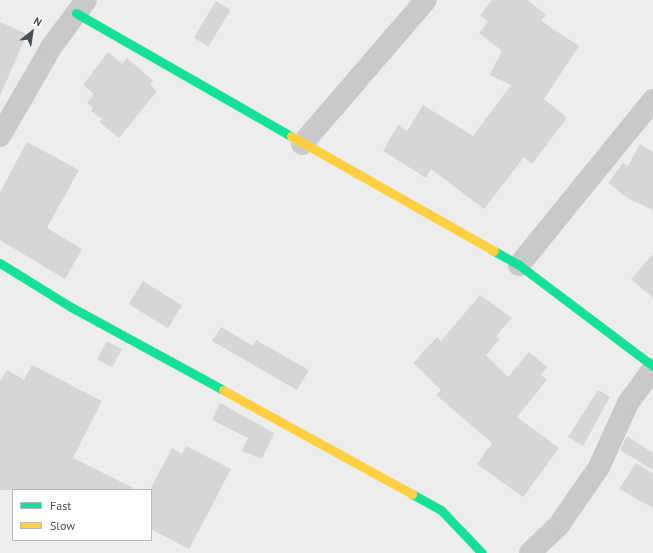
<!DOCTYPE html>
<style>
body{margin:0}
#map{position:relative;width:653px;height:553px;overflow:hidden;background:#ededed;font-family:"PT Sans",sans-serif}
div>[style]{position:absolute}
[style*='--x']{left:calc(var(--x)*1px);top:calc(var(--y)*1px);width:calc(var(--w)*1px);rotate:calc(var(--a)*1deg)}
.building>*{inset:0;background:#d6d6d7;transform-origin:0 0}
.street>*{height:22px;margin:-11px;padding:0 11px;transform-origin:11px;border-radius:11px;background:#c7c9cb}
.fast>*{height:9px;margin:-4.5px;padding:0 4.5px;transform-origin:4.5px;border-radius:4.5px;background:#16e098}
.slow>*{height:9px;margin:-4.5px;padding:0 4.5px;transform-origin:4.5px;border-radius:4.5px;background:#ffcf43}
span{translate:-50% -50%;white-space:nowrap;text-align:center;line-height:1.15;-webkit-text-stroke:3.5px #fff;paint-order:stroke}
.legend{position:absolute;left:12px;top:489px;width:140px;height:52px;box-sizing:border-box;background:#fff;border:1px solid #b5b9bc;margin:0;padding:5px 7px;list-style:none;font-size:12px;color:#454f58}
.legend li{display:flex;align-items:center;gap:8px;height:20px}
.legend b{width:20px;border:1px solid #b5b9bc}
.north{position:absolute;left:12px;top:12px;width:40px;height:40px;-webkit-text-stroke:3px #fff;paint-order:stroke;rotate:30deg;font-size:11px;font-weight:700;line-height:16px;text-align:center;color:#454f58}
.north::after{content:'';display:block;margin:auto;width:14px;height:18px;background:#454f58;clip-path:polygon(50% 0,100% 100%,50% 72%,0 100%)}
</style>
<div id="map">
<div class="building">
<div style="clip-path:polygon(492px 0,528px 0,546px 15px,541px 21px,579px 46px,544px 99px,567px 118px,532px 164px,524px 157px,484px 209px,431px 169px,426px 178px,383px 151px,398px 125px,407px 131px,423px 105px,473px 136px,511px 85px,490px 75px,502px 51px,479px 33px,488px 22px,480px 15px)"></div>
<div style="left:216px;top:1px;width:17px;height:43px;rotate:31deg"></div>
<div style="clip-path:polygon(0 22px,27px 34px,0 96px)"></div>
<div style="clip-path:polygon(108px 52px,122px 64px,127px 58px,141px 70px,153px 81px,150px 85px,157px 91px,119px 138px,99px 122px,102px 119px,91px 111px,93px 108px,87px 103px,94px 94px,83px 85px)"></div>
<div style="clip-path:polygon(27px 142px,79px 170px,47px 228px,82px 249px,65px 279px,0 240px,0 192px)"></div>
<div style="clip-path:polygon(640px 144px,653px 152px,653px 210px,629px 199px,608px 183px,623px 163px,628px 166px)"></div>
<div style="clip-path:polygon(653px 254px,653px 298px,631px 279px)"></div>
<div style="left:143px;top:281px;width:46px;height:27px;rotate:32deg"></div>
<div style="clip-path:polygon(480px 295px,512px 318px,496px 336px,500px 339px,486px 355px,508px 377px,529px 352px,547px 367px,541px 375px,547px 380px,517px 417px,559px 448px,523px 497px,477px 464px,492px 443px,436px 395px,441px 390px,413px 363px,437px 337px,441px 341px)"></div>
<div style="clip-path:polygon(221px 327px,253px 346px,256px 340px,309px 370px,297px 390px,212px 341px)"></div>
<div style="left:107px;top:341px;width:17px;height:21px;rotate:28deg"></div>
<div style="clip-path:polygon(32px 365px,102px 401px,73px 458px,137px 490px,0 490px,0 381px,7px 370px,24px 380px)"></div>
<div style="clip-path:polygon(598px 390px,610px 397px,583px 446px,568px 437px)"></div>
<div style="clip-path:polygon(220px 403px,274px 433px,262px 459px,242px 451px,248px 438px,212px 420px)"></div>
<div style="clip-path:polygon(627px 436px,653px 453px,653px 470px,620px 450px)"></div>
<div style="clip-path:polygon(186px 446px,231px 469px,189px 549px,151px 529px,151px 488px,172px 448px,182px 454px)"></div>
<div style="clip-path:polygon(636px 463px,653px 474px,653px 508px,619px 489px)"></div>
</div>
<div class="street">
<div style="--x:0;--y:136;--w:104;--a:-60"></div>
<div style="--x:52;--y:46;--w:57;--a:-53.5"></div>
<div style="--x:302;--y:144;--w:190;--a:-49.3"></div>
<div style="--x:519;--y:265;--w:213;--a:-50.9"></div>
<div style="--x:530;--y:553;--w:40;--a:-44"></div>
<div style="--x:559;--y:525;--w:70;--a:-55.4"></div>
<div style="--x:599;--y:467;--w:70;--a:-65.6"></div>
<div style="--x:628;--y:403;--w:42;--a:-53.7"></div>
</div>
<div class="fast">
<div style="--x:76;--y:13;--w:248;--a:29.8"></div>
<div style="--x:494;--y:251;--w:29;--a:29"></div>
<div style="--x:519;--y:265;--w:168;--a:37"></div>
<div style="--x:0;--y:263;--w:84;--a:31.8"></div>
<div style="--x:71;--y:307;--w:173;--a:28.6"></div>
<div style="--x:412;--y:494;--w:33;--a:29"></div>
<div style="--x:441;--y:510;--w:59;--a:46.4"></div>
</div>
<div class="slow">
<div style="--x:291;--y:136;--w:233;--a:29.5"></div>
<div style="--x:223;--y:390;--w:216;--a:28.8"></div>
</div>
<ul class="legend">
<li><b style="height:5px;background:#16e098"></b>Fast</li>
<li><b style="height:5px;background:#ffcf43"></b>Slow</li>
</ul>
<div class="north">N</div>
</div>
